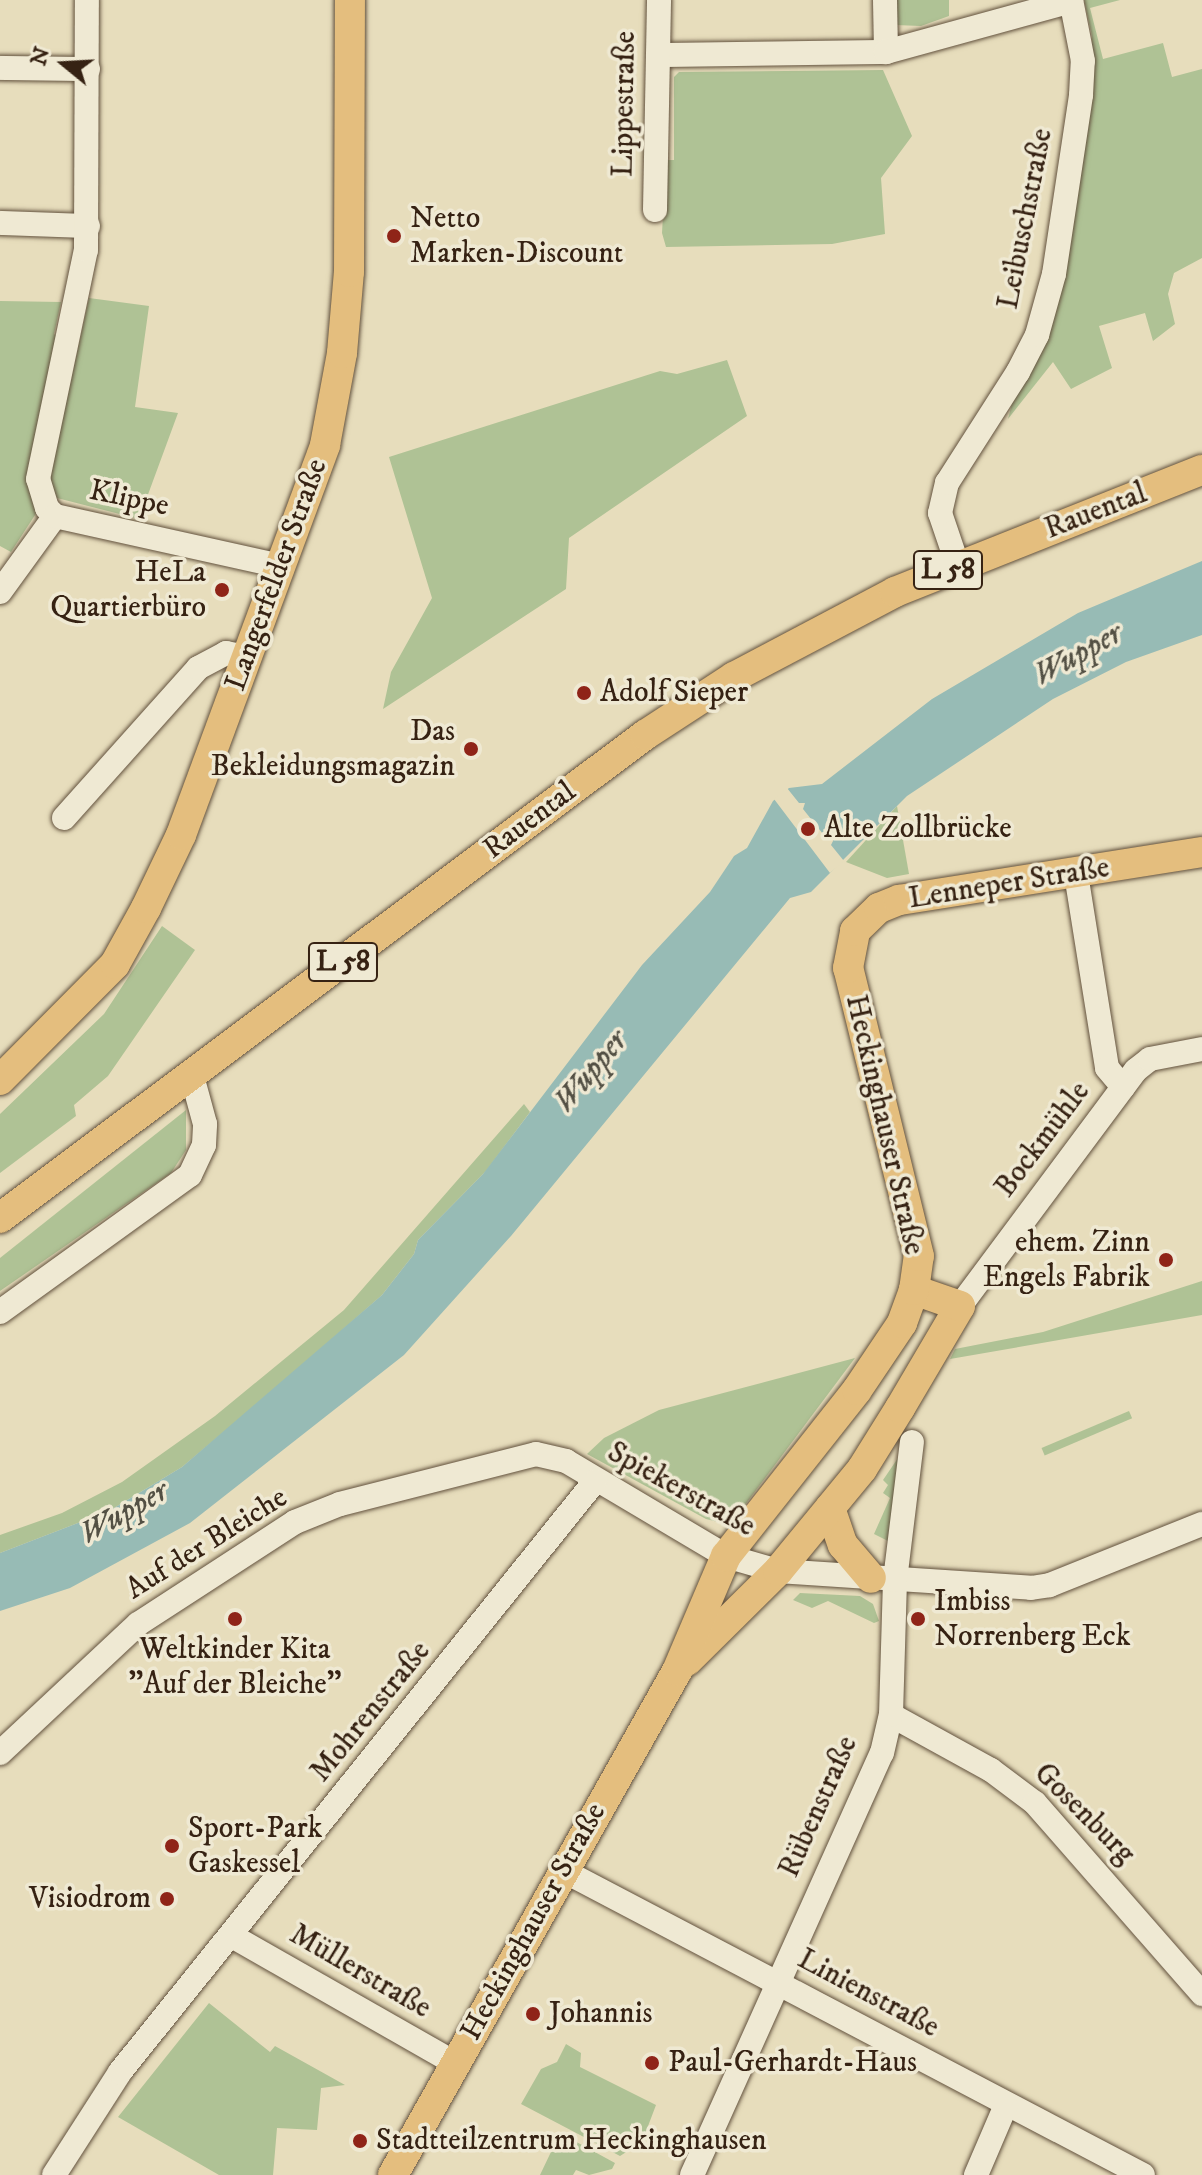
<!DOCTYPE html>
<meta charset="utf-8">
<style>
body{margin:0}
#map{position:relative;width:1202px;height:2175px;overflow:hidden;background:#e7ddbc;font-family:"IM FELL DW Pica",serif}
div>[style]{position:absolute}
[style*='--x']{left:calc(var(--x)*1px);top:calc(var(--y)*1px);width:calc(var(--w)*1px);rotate:calc(var(--a)*1deg)}
.green>*{inset:0;background:#afc295;transform-origin:0 0}
.water>*{inset:0;background:#97bbb5}
.pier>*{inset:0;background:#e7ddbc}
.roads{filter:drop-shadow(0 0 2px #62513d) drop-shadow(0 0 2px #62513d)}
.minor>*{height:24px;margin:-12px;padding:0 12px;transform-origin:12px;border-radius:12px;background:#efe9d3}
.major>*{height:30px;margin:-15px;padding:0 15px;transform-origin:15px;border-radius:15px;background:#e4be7e}
.dots>*{width:22px;height:22px;translate:-50% -50%;box-sizing:border-box;border:4px solid #efe9d3;border-radius:50%}
span{translate:-50% -50%;white-space:nowrap;text-align:center;line-height:1.15;-webkit-text-stroke:7px #efe9d3;paint-order:stroke}
.shield-label span{padding:2px 6px;background:#efe9d3;border:2px solid;border-radius:6px;-webkit-text-stroke-width:0}
.shield-label{font-size:28px;color:#362213;font-weight:700}
.street-label{font-size:30px;color:#362213}
.poi-label{font-size:30px;color:#362213}
.left{translate:0 -50%;text-align:left}
.right{translate:-100% -50%;text-align:right}
.water-label{font-size:32px;color:#535044;font-style:italic}
.north{position:absolute;left:24px;top:24px;width:80px;height:80px;-webkit-text-stroke:6px #efe9d3;paint-order:stroke;rotate:288deg;font-size:22px;font-weight:700;line-height:32px;text-align:center;color:#362213}
.north::after{content:'';display:block;margin:auto;width:28px;height:36px;background:#362213;clip-path:polygon(50% 0,100% 100%,50% 72%,0 100%)}
</style>
<div id="map">
<div class="green">
<div style="clip-path:polygon(895px 0,949px 0,949px 16px,921px 26px,895px 25px)"></div>
<div style="clip-path:polygon(1084px 0,1120px 0,1090px 8px,1103px 59px,1163px 43px,1172px 77px,1202px 69px,1202px 258px,1174px 273px,1168px 294px,1175px 324px,1153px 341px,1145px 313px,1099px 326px,1112px 368px,1071px 389px,1053px 362px,1008px 419px,1091px 94px,1092px 36px)"></div>
<div style="clip-path:polygon(883px 70px,912px 136px,881px 178px,885px 234px,832px 244px,666px 247px,662px 233px,666px 160px,674px 160px,674px 77px,679px 72px)"></div>
<div style="clip-path:polygon(89px 298px,149px 306px,135px 407px,178px 413px,139px 519px,57px 498px,49px 480px)"></div>
<div style="clip-path:polygon(0 301px,61px 302px,54px 334px,59px 337px,37px 512px,11px 552px,0 546px)"></div>
<div style="clip-path:polygon(727px 360px,747px 416px,569px 538px,566px 589px,383px 709px,391px 672px,432px 598px,389px 457px,660px 371px,677px 374px)"></div>
<div style="clip-path:polygon(897px 806px,909px 874px,887px 878px,846px 862px)"></div>
<div style="clip-path:polygon(162px 926px,195px 950px,108px 1076px,74px 1105px,76px 1116px,0 1173px,0 1114px,104px 1014px)"></div>
<div style="clip-path:polygon(524px 1104px,530px 1112px,486px 1171px,418px 1240px,414px 1254px,382px 1295px,276px 1388px,182px 1467px,109px 1511px,0 1553px,0 1535px,62px 1513px,122px 1482px,215px 1416px,344px 1310px)"></div>
<div style="clip-path:polygon(186px 1110px,186px 1150px,171px 1173px,0 1291px,0 1258px)"></div>
<div style="clip-path:polygon(1202px 1281px,1202px 1315px,950px 1359px,955px 1349px,1043px 1332px)"></div>
<div style="clip-path:polygon(855px 1358px,730px 1525px,706px 1519px,587px 1454px,604px 1438px,659px 1410px)"></div>
<div style="left:1129px;top:1411px;width:8px;height:95px;rotate:67deg"></div>
<div style="clip-path:polygon(898px 1458px,890px 1542px,874px 1534px,890px 1498px,883px 1493px,888px 1485px,883px 1480px)"></div>
<div style="clip-path:polygon(800px 1593px,860px 1596px,873px 1604px,879px 1621px,874px 1623px,828px 1601px,812px 1608px,793px 1600px)"></div>
<div style="clip-path:polygon(209px 2003px,270px 2052px,275px 2046px,345px 2085px,321px 2088px,317px 2130px,277px 2128px,273px 2175px,219px 2175px,118px 2117px)"></div>
<div style="clip-path:polygon(566px 2044px,581px 2053px,580px 2067px,656px 2105px,642px 2142px,620px 2156px,521px 2104px,541px 2069px,557px 2062px)"></div>
<div style="clip-path:polygon(560px 2133px,615px 2163px,612px 2169px,589px 2175px,576px 2170px,573px 2175px,540px 2175px)"></div>
</div>
<div class="water">
<div style="clip-path:polygon(1202px 561px,1202px 635px,1126px 662px,1053px 699px,907px 796px,811px 892px,790px 898px,511px 1236px,404px 1355px,190px 1523px,70px 1588px,0 1611px,0 1553px,109px 1511px,182px 1467px,382px 1295px,414px 1254px,418px 1240px,483px 1174px,642px 965px,710px 892px,734px 856px,747px 848px,773px 801px,789px 788px,822px 784px,932px 699px,1078px 613px)"></div>
</div>
<div class="pier">
<div style="clip-path:polygon(787px 788px,799px 803px,805px 803px,803px 809px,827px 839px,834px 839px,831px 845px,844px 861px,830px 873px,774px 799px)"></div>
</div>
<div class="roads">
<div class="minor">
<div style="--x:885;--y:0;--w:52;--a:88.9"></div>
<div style="--x:659;--y:55;--w:227;--a:-0.8"></div>
<div style="--x:886;--y:52;--w:192;--a:-15.4"></div>
<div style="--x:0;--y:68;--w:88;--a:0.7"></div>
<div style="--x:655;--y:210;--w:210;--a:-88.9"></div>
<div style="--x:0;--y:223;--w:88;--a:2"></div>
<div style="--x:55;--y:516;--w:11;--a:-135"></div>
<div style="--x:47;--y:508;--w:30;--a:-107"></div>
<div style="--x:38;--y:479;--w:234;--a:-78.2"></div>
<div style="--x:86;--y:250;--w:250;--a:-89.8"></div>
<div style="--x:958;--y:566;--w:56;--a:-108.8"></div>
<div style="--x:940;--y:513;--w:31;--a:-77"></div>
<div style="--x:947;--y:483;--w:132;--a:-57.4"></div>
<div style="--x:1018;--y:372;--w:42;--a:-62.8"></div>
<div style="--x:1037;--y:335;--w:63;--a:-74.4"></div>
<div style="--x:1054;--y:274;--w:181;--a:-81.4"></div>
<div style="--x:1081;--y:95;--w:34;--a:-87"></div>
<div style="--x:1083;--y:61;--w:62;--a:-101.1"></div>
<div style="--x:0;--y:592;--w:94;--a:-54.1"></div>
<div style="--x:55;--y:516;--w:231;--a:12.5"></div>
<div style="--x:64;--y:818;--w:201;--a:-48.2"></div>
<div style="--x:198;--y:668;--w:32;--a:-28"></div>
<div style="--x:226;--y:653;--w:21;--a:11"></div>
<div style="--x:1076;--y:874;--w:196;--a:80.9"></div>
<div style="--x:1107;--y:1068;--w:25;--a:50"></div>
<div style="--x:960;--y:1306;--w:294;--a:-53.3"></div>
<div style="--x:1136;--y:1070;--w:18;--a:-38"></div>
<div style="--x:1150;--y:1059;--w:53;--a:-10.9"></div>
<div style="--x:0;--y:1312;--w:234;--a:-35.8"></div>
<div style="--x:190;--y:1175;--w:33;--a:-65"></div>
<div style="--x:204;--y:1145;--w:21;--a:-87"></div>
<div style="--x:205;--y:1124;--w:50;--a:-105.2"></div>
<div style="--x:891;--y:1715;--w:114;--a:28.8"></div>
<div style="--x:991;--y:1770;--w:55;--a:36.9"></div>
<div style="--x:1035;--y:1803;--w:254;--a:48.8"></div>
<div style="--x:0;--y:1753;--w:189;--a:-43.1"></div>
<div style="--x:138;--y:1624;--w:187;--a:-33"></div>
<div style="--x:295;--y:1522;--w:48;--a:-21.8"></div>
<div style="--x:340;--y:1504;--w:202;--a:-14.3"></div>
<div style="--x:536;--y:1454;--w:31;--a:13"></div>
<div style="--x:566;--y:1461;--w:186;--a:30.7"></div>
<div style="--x:726;--y:1556;--w:54;--a:16.1"></div>
<div style="--x:778;--y:1571;--w:254;--a:3.8"></div>
<div style="--x:1031;--y:1588;--w:19;--a:-9"></div>
<div style="--x:1050;--y:1585;--w:164;--a:-21.9"></div>
<div style="--x:562;--y:1870;--w:656;--a:27.7"></div>
<div style="--x:232;--y:1936;--w:257;--a:29.7"></div>
<div style="--x:54;--y:2175;--w:122;--a:-57.3"></div>
<div style="--x:120;--y:2072;--w:758;--a:-51.21"></div>
<div style="--x:692;--y:2175;--w:463;--a:-65.8"></div>
<div style="--x:882;--y:1753;--w:39;--a:-77"></div>
<div style="--x:891;--y:1715;--w:135;--a:-88.3"></div>
<div style="--x:895;--y:1580;--w:139;--a:-83"></div>
<div style="--x:976;--y:2175;--w:76;--a:-66.8"></div>
</div>
<div class="major">
<div style="--x:0;--y:1080;--w:163;--a:-45.2"></div>
<div style="--x:115;--y:964;--w:64;--a:-61"></div>
<div style="--x:146;--y:908;--w:81;--a:-64.4"></div>
<div style="--x:181;--y:835;--w:416;--a:-69.7"></div>
<div style="--x:325;--y:445;--w:94;--a:-79.5"></div>
<div style="--x:342;--y:353;--w:81;--a:-85.1"></div>
<div style="--x:349;--y:272;--w:272;--a:-89.8"></div>
<div style="--x:0;--y:1218;--w:806;--a:-36.83"></div>
<div style="--x:645;--y:735;--w:106;--a:-33.1"></div>
<div style="--x:734;--y:677;--w:182;--a:-27.8"></div>
<div style="--x:895;--y:592;--w:330;--a:-21.7"></div>
<div style="--x:830;--y:1508;--w:39;--a:71"></div>
<div style="--x:843;--y:1545;--w:43;--a:49.7"></div>
<div style="--x:687;--y:1661;--w:128;--a:-44.7"></div>
<div style="--x:778;--y:1571;--w:132;--a:-50.5"></div>
<div style="--x:862;--y:1469;--w:72;--a:-58.1"></div>
<div style="--x:900;--y:1408;--w:118;--a:-59.5"></div>
<div style="--x:960;--y:1306;--w:49;--a:-160.8"></div>
<div style="--x:393;--y:2175;--w:579;--a:-60.6"></div>
<div style="--x:677;--y:1671;--w:125;--a:-66.9"></div>
<div style="--x:726;--y:1556;--w:211;--a:-51.7"></div>
<div style="--x:857;--y:1390;--w:81;--a:-56.1"></div>
<div style="--x:902;--y:1323;--w:35;--a:-70"></div>
<div style="--x:914;--y:1290;--w:34;--a:-82"></div>
<div style="--x:919;--y:1256;--w:297;--a:-103.8"></div>
<div style="--x:848;--y:968;--w:38;--a:-79"></div>
<div style="--x:855;--y:931;--w:33;--a:-44"></div>
<div style="--x:879;--y:908;--w:22;--a:-22"></div>
<div style="--x:899;--y:900;--w:307;--a:-9"></div>
</div>
</div>
<div class="dots">
<div style="left:394px;top:236px;background:#8f2418"></div>
<div style="left:222px;top:590px;background:#8f2418"></div>
<div style="left:584px;top:693px;background:#8f2418"></div>
<div style="left:471px;top:749px;background:#8f2418"></div>
<div style="left:808px;top:829px;background:#8f2418"></div>
<div style="left:1166px;top:1260px;background:#8f2418"></div>
<div style="left:235px;top:1619px;background:#8f2418"></div>
<div style="left:918px;top:1619px;background:#8f2418"></div>
<div style="left:172px;top:1846px;background:#8f2418"></div>
<div style="left:167px;top:1899px;background:#8f2418"></div>
<div style="left:533px;top:2014px;background:#8f2418"></div>
<div style="left:652px;top:2063px;background:#8f2418"></div>
<div style="left:360px;top:2141px;background:#8f2418"></div>
</div>
<div class="shield-label">
<span style="left:948px;top:570px">L 58</span>
<span style="left:343px;top:962px">L 58</span>
</div>
<div class="street-label">
<span style="left:625px;top:104px;rotate:-89deg">Lippestraße</span>
<span style="left:1026px;top:219px;rotate:-79deg">Leibuschstraße</span>
<span style="left:129px;top:499px;rotate:12deg">Klippe</span>
<span style="left:1096px;top:512px;rotate:-21deg">Rauental</span>
<span style="left:277px;top:575px;rotate:-70deg">Langerfelder Straße</span>
<span style="left:530px;top:821px;rotate:-37deg">Rauental</span>
<span style="left:1009px;top:884px;rotate:-9deg">Lenneper Straße</span>
<span style="left:884px;top:1125px;rotate:77deg">Heckinghauser Straße</span>
<span style="left:1043px;top:1140px;rotate:-53deg">Bockmühle</span>
<span style="left:681px;top:1490px;rotate:29deg">Spiekerstraße</span>
<span style="left:207px;top:1544px;rotate:-32deg">Auf der Bleiche</span>
<span style="left:371px;top:1712px;rotate:-51deg">Mohrenstraße</span>
<span style="left:819px;top:1807px;rotate:-66deg">Rübenstraße</span>
<span style="left:1084px;top:1814px;rotate:45deg">Gosenburg</span>
<span style="left:534px;top:1922px;rotate:-61deg">Heckinghauser Straße</span>
<span style="left:360px;top:1972px;rotate:30deg">Müllerstraße</span>
<span style="left:868px;top:1994px;rotate:28deg">Linienstraße</span>
</div>
<div class="poi-label">
<span class="left" style="left:410px;top:236px">Netto<br>Marken-Discount</span>
<span class="right" style="left:206px;top:590px">HeLa<br>Quartierbüro</span>
<span class="left" style="left:600px;top:693px">Adolf Sieper</span>
<span class="right" style="left:455px;top:749px">Das<br>Bekleidungsmagazin</span>
<span class="left" style="left:824px;top:829px">Alte Zollbrücke</span>
<span class="right" style="left:1150px;top:1260px">ehem. Zinn<br>Engels Fabrik</span>
<span class="left" style="left:934px;top:1619px">Imbiss<br>Norrenberg Eck</span>
<span style="left:235px;top:1667px">Weltkinder Kita<br>"Auf der Bleiche"</span>
<span class="left" style="left:188px;top:1846px">Sport-Park<br>Gaskessel</span>
<span class="right" style="left:151px;top:1899px">Visiodrom</span>
<span class="left" style="left:549px;top:2014px">Johannis</span>
<span class="left" style="left:668px;top:2063px">Paul-Gerhardt-Haus</span>
<span class="left" style="left:376px;top:2141px">Stadtteilzentrum Heckinghausen</span>
</div>
<div class="water-label">
<span style="left:1078px;top:655px;rotate:-29deg">Wupper</span>
<span style="left:591px;top:1072px;rotate:-50deg">Wupper</span>
<span style="left:124px;top:1513px;rotate:-30deg">Wupper</span>
</div>
<div class="north">N</div>
</div>
